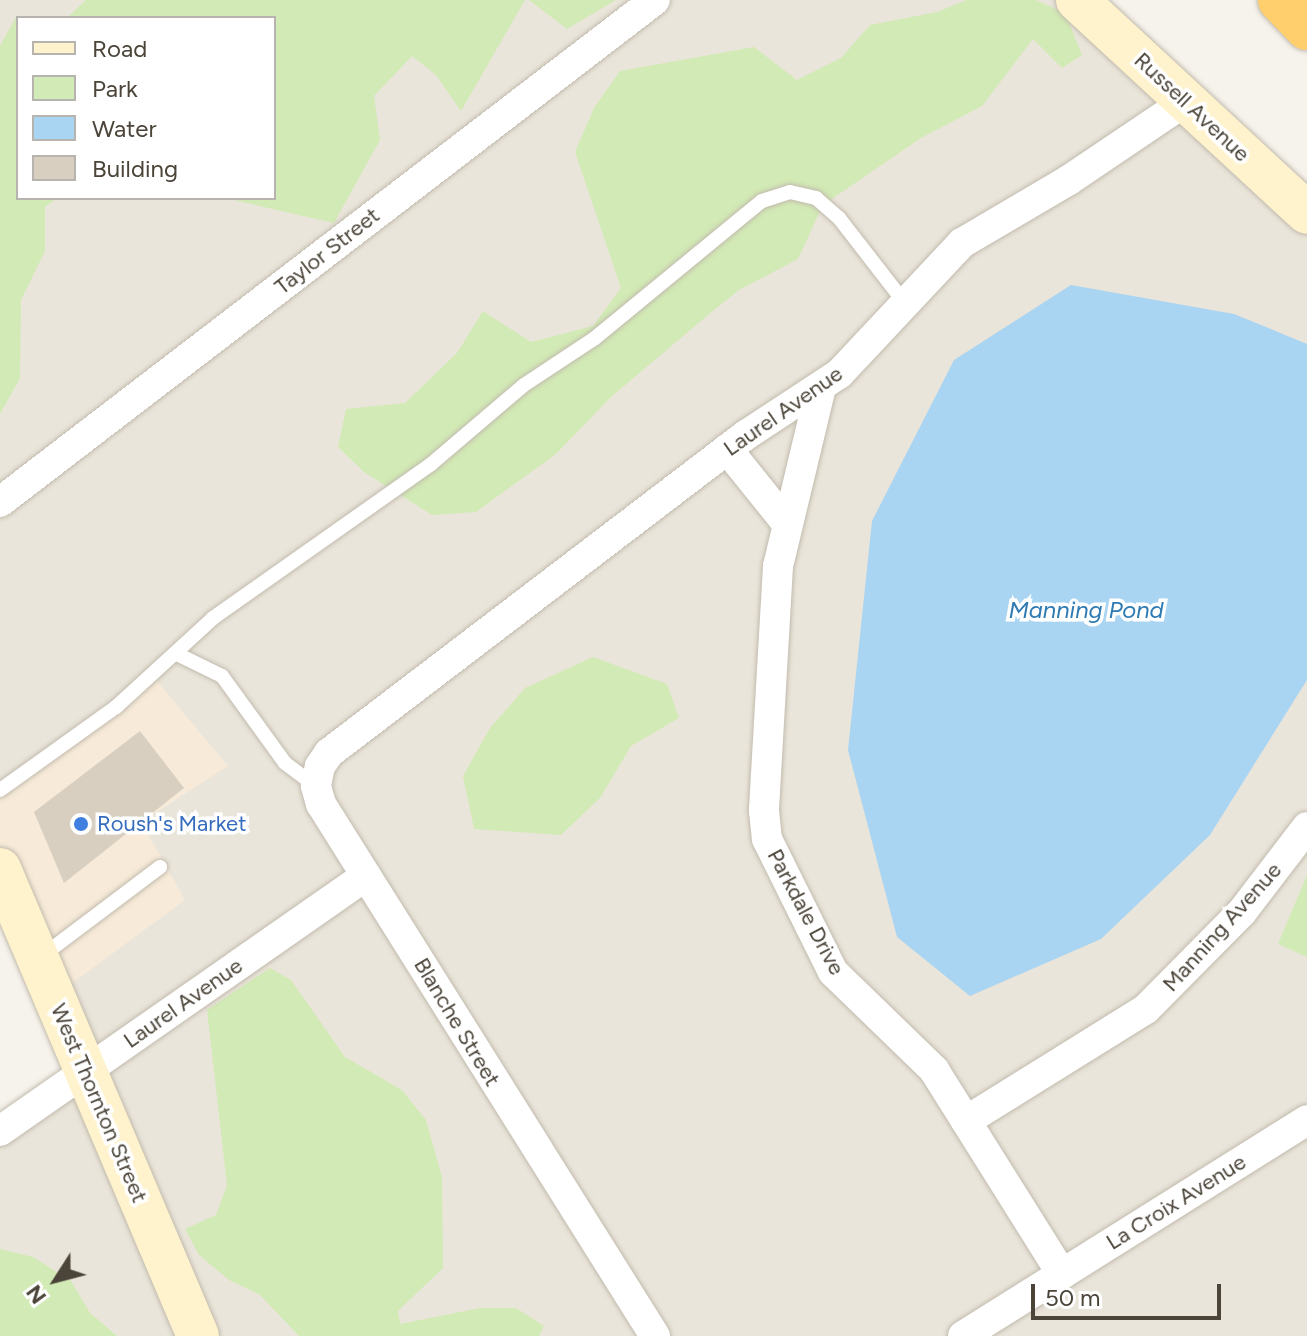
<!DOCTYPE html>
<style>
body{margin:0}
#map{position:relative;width:1307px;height:1336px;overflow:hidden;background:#f6f3ec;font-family:Figtree,sans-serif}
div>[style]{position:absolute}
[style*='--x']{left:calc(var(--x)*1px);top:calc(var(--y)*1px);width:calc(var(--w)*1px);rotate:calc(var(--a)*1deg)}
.residential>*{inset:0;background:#eae5da}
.commercial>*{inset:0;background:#f7ead8}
.green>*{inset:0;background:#d2eab5}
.water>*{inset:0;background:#a9d4f2}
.building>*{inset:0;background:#d8cfc1}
.roads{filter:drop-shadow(0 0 2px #c2bbae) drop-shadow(0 0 2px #c2bbae)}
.lane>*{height:14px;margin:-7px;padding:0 7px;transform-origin:7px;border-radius:7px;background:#fff}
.street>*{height:30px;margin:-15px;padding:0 15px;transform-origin:15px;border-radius:15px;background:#fff}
.secondary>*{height:42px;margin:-21px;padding:0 21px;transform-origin:21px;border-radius:21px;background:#fff3cd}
.highway>*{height:44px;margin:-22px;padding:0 22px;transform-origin:22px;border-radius:22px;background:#ffcf6e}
.dots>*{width:22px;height:22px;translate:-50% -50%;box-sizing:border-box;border:4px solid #fff;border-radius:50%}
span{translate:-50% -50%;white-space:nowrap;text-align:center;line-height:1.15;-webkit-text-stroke:7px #fff;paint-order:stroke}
.street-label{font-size:22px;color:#4b4439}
.shop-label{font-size:22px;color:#366cbe}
.left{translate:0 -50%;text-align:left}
.water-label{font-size:24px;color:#2e7ab2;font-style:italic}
.legend{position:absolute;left:16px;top:16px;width:260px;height:184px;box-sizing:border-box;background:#fff;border:2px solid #b7b4b0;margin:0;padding:10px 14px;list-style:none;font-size:24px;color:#4b4439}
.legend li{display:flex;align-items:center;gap:16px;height:40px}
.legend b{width:40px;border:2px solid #b7b4b0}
.north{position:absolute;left:16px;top:1240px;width:80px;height:80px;-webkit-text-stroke:6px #fff;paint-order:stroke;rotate:234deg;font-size:22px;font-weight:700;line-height:32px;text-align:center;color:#4b4439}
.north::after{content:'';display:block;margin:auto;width:28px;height:36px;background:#4b4439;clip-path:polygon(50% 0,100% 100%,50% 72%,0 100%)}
.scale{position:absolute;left:1031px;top:1284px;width:190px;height:36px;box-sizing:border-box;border:4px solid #4b4439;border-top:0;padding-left:10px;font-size:24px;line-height:28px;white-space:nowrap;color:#4b4439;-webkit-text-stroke:6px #fff;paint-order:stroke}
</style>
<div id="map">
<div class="residential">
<div style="clip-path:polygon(evenodd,0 0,1077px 0,1307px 213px,1307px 1336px,0 1336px,0 1131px,85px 1072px,54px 996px,141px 822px,227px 766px,153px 677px,0 790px,0 0,18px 18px,274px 18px,274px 198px,18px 198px,18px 18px)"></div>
</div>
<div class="commercial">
<div style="clip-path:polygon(156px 680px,228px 766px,141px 822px,185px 900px,63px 990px,0 852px,0 795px)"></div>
</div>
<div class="green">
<div style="clip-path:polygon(86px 0,525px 0,461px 111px,436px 75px,412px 56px,374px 96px,380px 140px,334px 223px,225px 198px,274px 198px,274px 18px,67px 18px)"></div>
<div style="clip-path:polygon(529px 0,616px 0,567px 29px)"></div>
<div style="clip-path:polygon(967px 0,1036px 0,1065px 13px,1082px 55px,1062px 68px,1033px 39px,982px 106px,921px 138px,823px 205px,798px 259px,739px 290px,708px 315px,611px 397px,556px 454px,476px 512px,432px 515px,364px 472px,338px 447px,346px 409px,405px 403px,457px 353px,483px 311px,531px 342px,593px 326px,621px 288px,575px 152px,594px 108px,620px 71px,754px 47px,797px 80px,841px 58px,870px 25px,937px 12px)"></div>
<div style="clip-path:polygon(16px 17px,43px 18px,18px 18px,18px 198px,57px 198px,45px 207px,45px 251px,21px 300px,20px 378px,0 414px,0 46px)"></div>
<div style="clip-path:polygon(593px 657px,667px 684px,679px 718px,631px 746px,600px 798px,561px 835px,474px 829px,463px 776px,490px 728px,525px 688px)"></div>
<div style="clip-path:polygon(1307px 875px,1307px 957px,1278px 944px)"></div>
<div style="clip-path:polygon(270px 968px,291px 980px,345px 1057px,402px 1090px,426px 1120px,442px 1177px,443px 1268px,398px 1311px,400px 1324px,480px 1308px,516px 1308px,544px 1326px,539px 1336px,299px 1336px,260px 1295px,229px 1280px,199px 1255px,185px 1229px,216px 1215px,227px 1185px,207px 1010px)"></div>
<div style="clip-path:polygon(0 1249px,33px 1257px,71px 1281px,90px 1313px,117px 1336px,0 1336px)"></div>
</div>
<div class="water">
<div style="clip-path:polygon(1071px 285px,1234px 314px,1307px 344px,1307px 680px,1210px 835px,1101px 939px,970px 996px,897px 937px,848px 750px,872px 521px,954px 360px)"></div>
</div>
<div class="building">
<div style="clip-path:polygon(140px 731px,184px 788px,64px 883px,34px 812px)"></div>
</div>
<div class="roads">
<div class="lane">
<div style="--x:177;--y:654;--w:50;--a:26.1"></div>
<div style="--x:222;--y:676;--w:107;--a:54.1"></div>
<div style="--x:285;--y:763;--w:39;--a:37"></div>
<div style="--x:0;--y:790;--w:143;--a:-35.6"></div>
<div style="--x:116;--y:707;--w:132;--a:-42.5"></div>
<div style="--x:213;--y:618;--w:266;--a:-35.2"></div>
<div style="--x:430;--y:465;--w:123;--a:-40.4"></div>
<div style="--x:524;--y:385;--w:85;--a:-33.5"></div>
<div style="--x:595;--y:338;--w:216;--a:-39.4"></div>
<div style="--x:762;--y:201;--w:29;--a:-18"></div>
<div style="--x:790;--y:192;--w:27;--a:13"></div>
<div style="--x:816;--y:198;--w:30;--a:41"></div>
<div style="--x:839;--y:218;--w:108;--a:52.2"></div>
<div style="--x:42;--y:956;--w:148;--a:-37"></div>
</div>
<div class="street">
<div style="--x:821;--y:387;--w:184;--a:103.5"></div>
<div style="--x:778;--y:566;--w:245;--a:93.3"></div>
<div style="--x:764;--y:811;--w:28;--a:84"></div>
<div style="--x:767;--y:839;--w:148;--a:63.6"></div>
<div style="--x:833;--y:972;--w:141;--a:44.1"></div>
<div style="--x:934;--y:1070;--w:241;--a:57.9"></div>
<div style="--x:727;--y:449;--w:97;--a:51.2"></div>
<div style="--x:0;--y:502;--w:825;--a:-37.47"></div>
<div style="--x:966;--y:1121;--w:212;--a:-31.9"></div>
<div style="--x:1146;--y:1009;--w:136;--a:-45.3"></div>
<div style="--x:1242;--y:912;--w:107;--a:-52.6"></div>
<div style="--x:0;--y:1131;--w:446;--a:-34.9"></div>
<div style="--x:655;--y:1336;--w:628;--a:-122.12"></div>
<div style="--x:321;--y:804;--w:19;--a:-106"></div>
<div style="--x:316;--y:786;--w:20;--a:-79"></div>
<div style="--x:320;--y:766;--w:16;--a:-55"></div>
<div style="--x:329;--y:753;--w:524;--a:-37.33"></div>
<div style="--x:746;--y:435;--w:111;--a:-33.3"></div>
<div style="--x:839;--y:374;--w:180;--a:-46.8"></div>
<div style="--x:962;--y:243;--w:124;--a:-30.5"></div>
<div style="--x:1069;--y:180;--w:141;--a:-34"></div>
<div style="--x:963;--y:1336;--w:406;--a:-32.1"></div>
</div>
<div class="secondary">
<div style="--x:1077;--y:0;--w:313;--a:42.8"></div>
<div style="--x:0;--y:869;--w:507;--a:67.02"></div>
</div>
<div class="highway">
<div style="--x:1280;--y:0;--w:39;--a:46"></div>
</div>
</div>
<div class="dots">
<div style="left:81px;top:824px;background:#3f7fe0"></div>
</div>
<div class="street-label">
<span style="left:1192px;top:107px;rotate:43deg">Russell Avenue</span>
<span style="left:327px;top:251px;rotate:-38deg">Taylor Street</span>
<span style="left:783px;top:411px;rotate:-35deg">Laurel Avenue</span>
<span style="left:806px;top:912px;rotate:62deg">Parkdale Drive</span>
<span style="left:1222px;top:927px;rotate:-48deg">Manning Avenue</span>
<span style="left:183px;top:1003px;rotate:-35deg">Laurel Avenue</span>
<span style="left:457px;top:1022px;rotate:59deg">Blanche Street</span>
<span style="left:99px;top:1103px;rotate:67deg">West Thornton Street</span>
<span style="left:1176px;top:1202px;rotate:-32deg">La Croix Avenue</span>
</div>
<div class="shop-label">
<span class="left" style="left:97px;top:824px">Roush's Market</span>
</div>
<div class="water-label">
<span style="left:1086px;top:610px">Manning Pond</span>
</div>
<ul class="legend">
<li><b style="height:10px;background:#fff3cd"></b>Road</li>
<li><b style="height:22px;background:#d2eab5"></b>Park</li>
<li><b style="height:22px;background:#a9d4f2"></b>Water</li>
<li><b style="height:22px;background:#d8cfc1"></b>Building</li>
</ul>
<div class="north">N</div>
<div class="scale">50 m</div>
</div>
